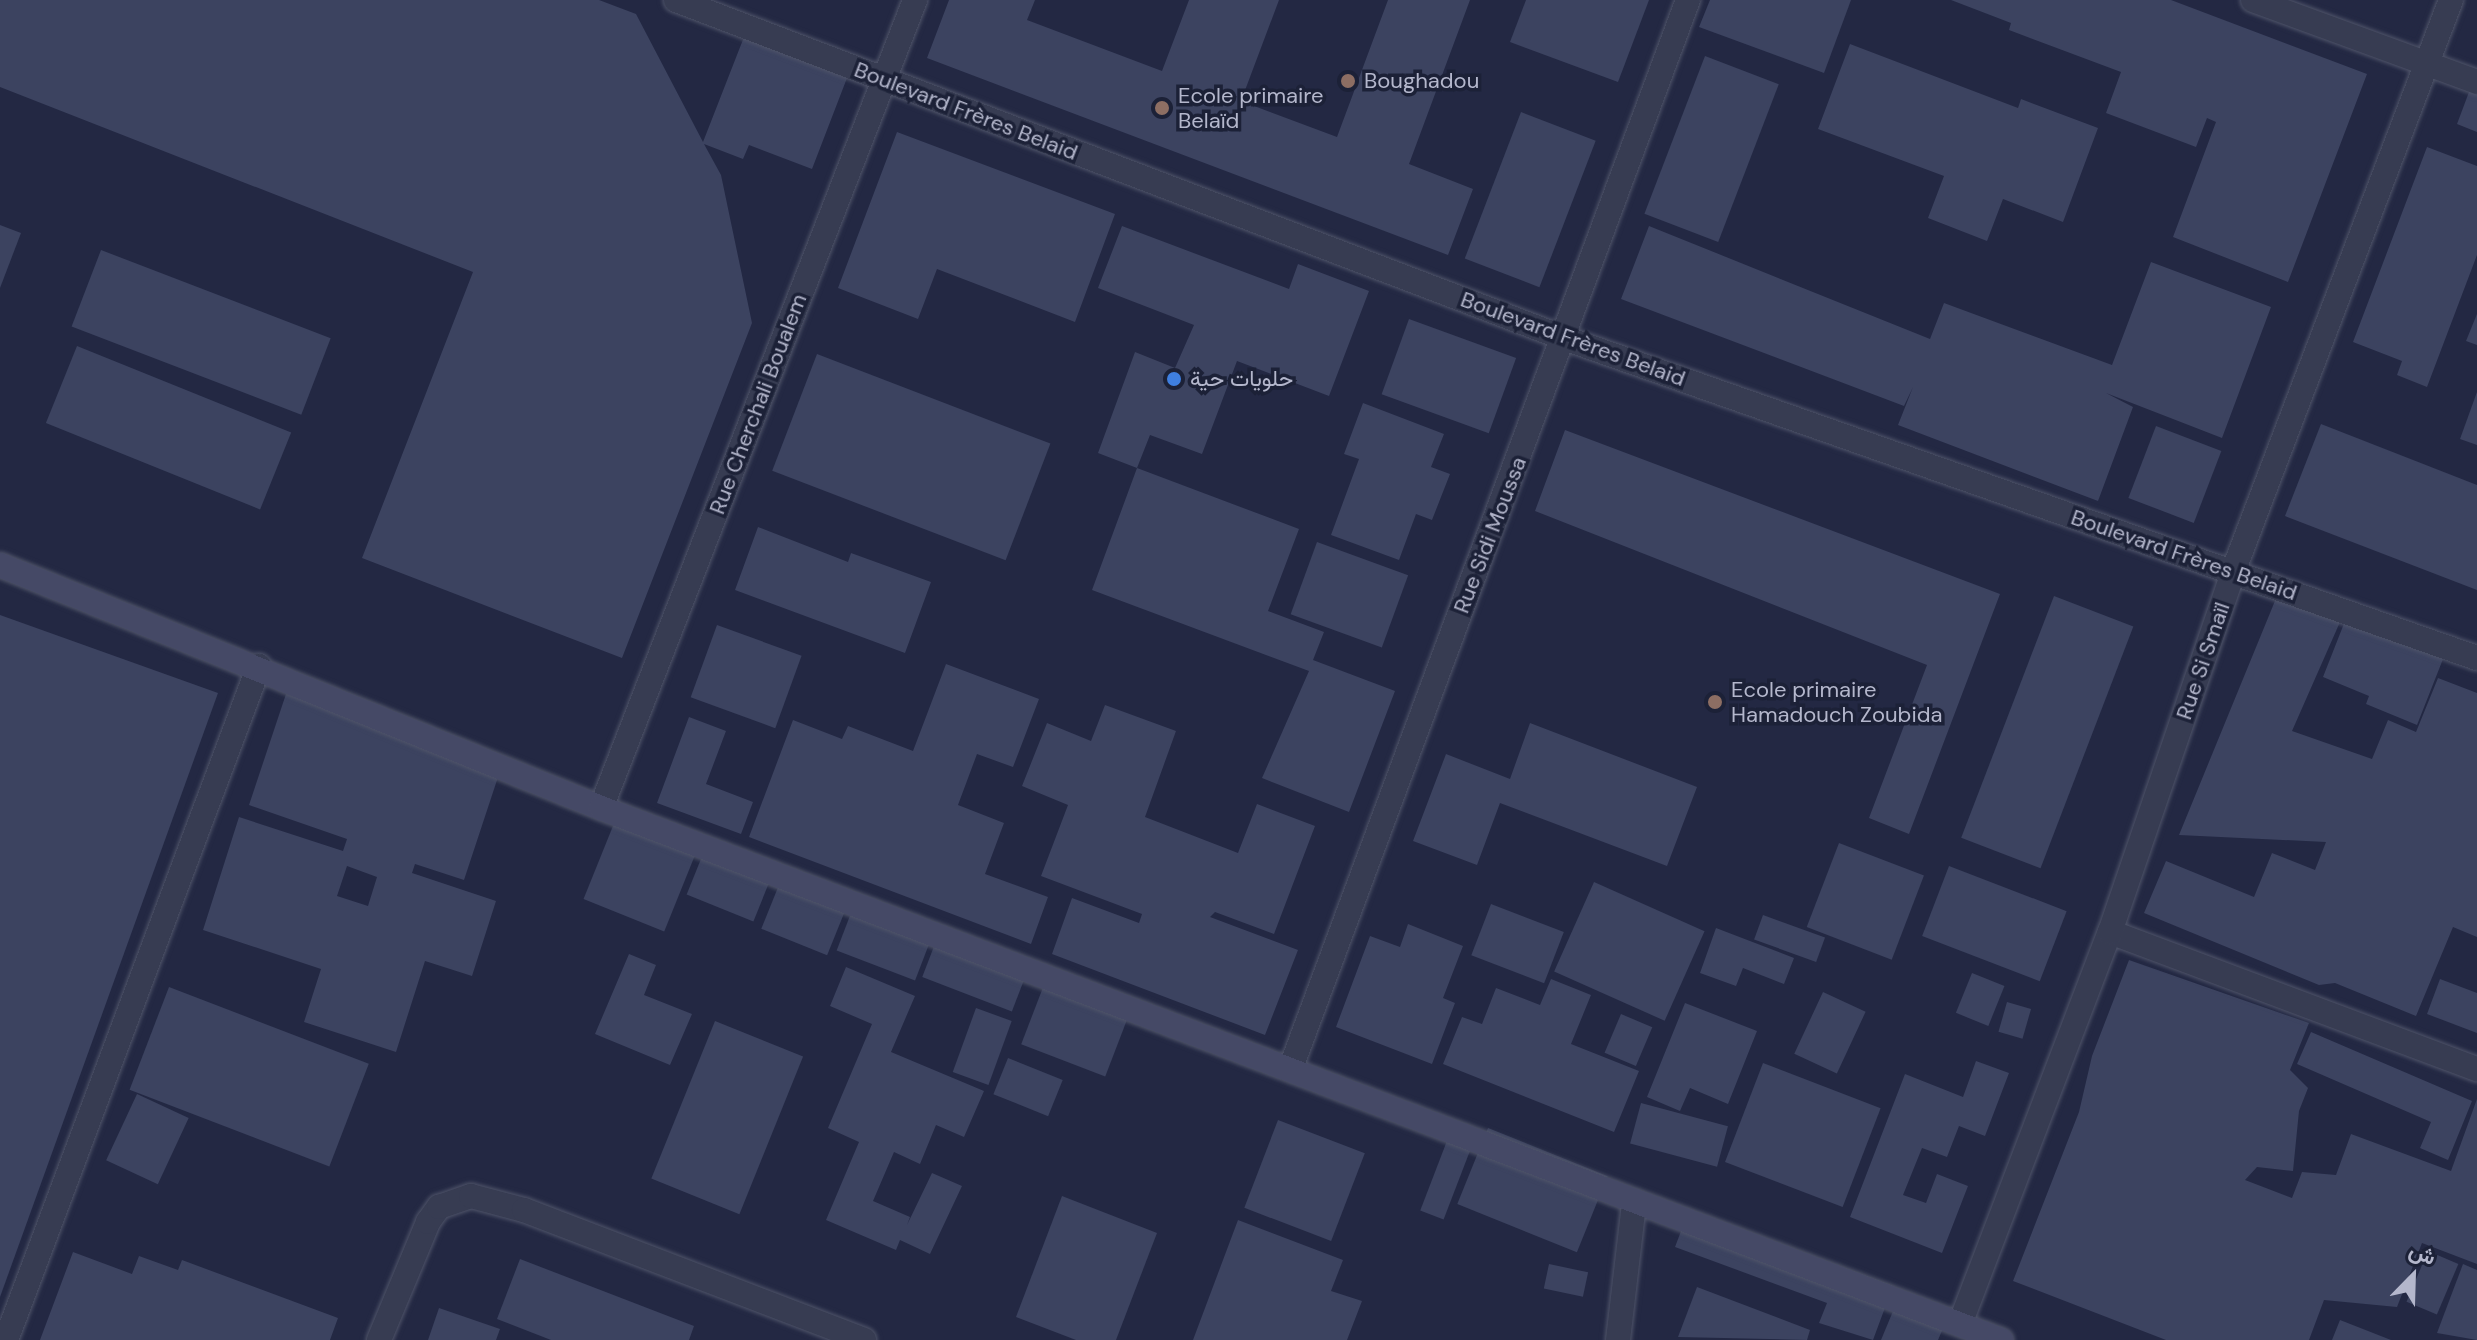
<!DOCTYPE html>
<meta charset="utf-8">
<style>
body{margin:0}
#map{position:relative;width:2477px;height:1340px;overflow:hidden;background:#232843;font-family:"DM Sans",Vazirmatn,sans-serif}
div>[style]{position:absolute}
[style*='--x']{left:calc(var(--x)*1px);top:calc(var(--y)*1px);width:calc(var(--w)*1px);rotate:calc(var(--a)*1deg)}
.building>*{inset:0;background:#3c4360;transform-origin:0 0}
.roads{filter:drop-shadow(0 0 2px #4f5469) drop-shadow(0 0 2px #4f5469)}
.minor>*{height:24px;margin:-12px;padding:0 12px;transform-origin:12px;border-radius:12px;background:#373c52}
.secondary>*{height:24px;margin:-12px;padding:0 12px;transform-origin:12px;border-radius:12px;background:#454966}
.dots>*{width:22px;height:22px;translate:-50% -50%;box-sizing:border-box;border:4px solid #1c2137;border-radius:50%}
span{translate:-50% -50%;white-space:nowrap;text-align:center;line-height:1.15;-webkit-text-stroke:7px #1c2137;paint-order:stroke}
.poi-label{font-size:22px;color:#b4b7cc}
.left{translate:0 -50%;text-align:left}
.street-label{font-size:22px;color:#b4b7cc}
.north{position:absolute;left:2373px;top:1236px;width:80px;height:80px;-webkit-text-stroke:6px #1c2137;paint-order:stroke;rotate:23deg;font-size:22px;font-weight:700;line-height:32px;text-align:center;color:#b4b7cc}
.north::after{content:'';display:block;margin:auto;width:28px;height:36px;background:#b4b7cc;clip-path:polygon(50% 0,100% 100%,50% 72%,0 100%)}
</style>
<div id="map">
<div class="building">
<div style="clip-path:polygon(0 0,599px 0,636px 14px,703px 142px,744px 37px,847px 78px,812px 169px,749px 145px,743px 159px,704px 144px,721px 175px,752px 323px,622px 658px,362px 558px,473px 272px,0 87px)"></div>
<div style="clip-path:polygon(949px 0,1035px 0,1027px 20px,1162px 71px,1189px 0,1279px 0,1241px 101px,1337px 137px,1388px 0,1470px 0,1409px 164px,1473px 189px,1448px 255px,927px 58px)"></div>
<div style="clip-path:polygon(1526px 0,1649px 0,1618px 82px,1510px 42px)"></div>
<div style="clip-path:polygon(1710px 0,1851px 0,1824px 73px,1699px 27px)"></div>
<div style="clip-path:polygon(1951px 0,2171px 0,2367px 74px,2288px 282px,2173px 237px,2216px 122px,2207px 118px,2196px 147px,2106px 113px,2121px 72px,2009px 30px,2011px 23px)"></div>
<div style="clip-path:polygon(1850px 44px,2018px 108px,2021px 99px,2098px 128px,2063px 222px,2003px 199px,1987px 241px,1928px 218px,1944px 176px,1818px 129px)"></div>
<div style="left:1705px;top:56px;width:79px;height:169px;rotate:21deg"></div>
<div style="clip-path:polygon(2472px 84px,2477px 86px,2477px 132px,2457px 124px)"></div>
<div style="left:1521px;top:112px;width:80px;height:157px;rotate:21deg"></div>
<div style="clip-path:polygon(897px 132px,1115px 214px,1075px 322px,937px 269px,918px 319px,838px 288px)"></div>
<div style="clip-path:polygon(2427px 147px,2477px 166px,2477px 255px,2427px 387px,2397px 375px,2402px 361px,2353px 342px)"></div>
<div style="clip-path:polygon(0 225px,21px 233px,0 288px)"></div>
<div style="clip-path:polygon(1122px 226px,1289px 289px,1298px 264px,1369px 291px,1329px 396px,1237px 361px,1202px 454px,1150px 435px,1137px 468px,1098px 453px,1135px 352px,1175px 368px,1194px 325px,1098px 288px)"></div>
<div style="clip-path:polygon(1649px 226px,1930px 339px,1944px 303px,2112px 365px,2151px 262px,2271px 307px,2222px 438px,2106px 393px,2133px 407px,2098px 501px,1898px 425px,1913px 387px,1904px 406px,1621px 299px)"></div>
<div style="left:101px;top:250px;width:246px;height:82px;rotate:21deg"></div>
<div style="clip-path:polygon(2477px 314px,2477px 345px,2466px 341px)"></div>
<div style="left:1409px;top:319px;width:114px;height:80px;rotate:20deg"></div>
<div style="left:77px;top:346px;width:231px;height:83px;rotate:22deg"></div>
<div style="left:817px;top:354px;width:250px;height:125px;rotate:21deg"></div>
<div style="clip-path:polygon(2477px 392px,2477px 445px,2460px 439px)"></div>
<div style="clip-path:polygon(1363px 403px,1444px 434px,1431px 467px,1450px 474px,1432px 520px,1416px 514px,1399px 560px,1331px 535px,1359px 459px,1344px 454px)"></div>
<div style="clip-path:polygon(2321px 424px,2477px 485px,2477px 590px,2285px 516px)"></div>
<div style="left:2156px;top:426px;width:70px;height:77px;rotate:21deg"></div>
<div style="clip-path:polygon(1565px 430px,2000px 594px,1909px 834px,1869px 818px,1927px 665px,1535px 511px)"></div>
<div style="clip-path:polygon(1137px 468px,1299px 529px,1268px 611px,1324px 632px,1313px 660px,1395px 691px,1349px 812px,1262px 778px,1309px 671px,1092px 590px)"></div>
<div style="clip-path:polygon(758px 527px,848px 562px,851px 553px,931px 582px,905px 653px,735px 590px)"></div>
<div style="left:1317px;top:542px;width:97px;height:77px;rotate:20deg"></div>
<div style="left:2054px;top:596px;width:85px;height:259px;rotate:21deg"></div>
<div style="clip-path:polygon(2277px 596px,2340px 622px,2292px 731px,2372px 759px,2388px 720px,2416px 732px,2438px 678px,2477px 693px,2477px 937px,2453px 927px,2416px 1016px,2335px 983px,2319px 985px,2144px 913px,2166px 861px,2254px 897px,2272px 853px,2315px 870px,2326px 842px,2179px 835px)"></div>
<div style="clip-path:polygon(0 615px,218px 693px,0 1297px)"></div>
<div style="clip-path:polygon(2345px 621px,2443px 659px,2417px 725px,2366px 704px,2369px 696px,2323px 677px)"></div>
<div style="left:717px;top:625px;width:90px;height:77px;rotate:20deg"></div>
<div style="clip-path:polygon(946px 664px,1039px 699px,1013px 767px,977px 754px,958px 805px,1004px 823px,985px 874px,1048px 897px,1031px 944px,749px 837px,793px 720px,842px 739px,848px 726px,913px 751px)"></div>
<div style="clip-path:polygon(evenodd,286px 694px,501px 768px,464px 880px,415px 864px,412px 873px,496px 901px,472px 976px,425px 961px,396px 1052px,304px 1022px,321px 969px,203px 930px,239px 817px,343px 851px,347px 839px,249px 805px,286px 694px,347px 866px,377px 877px,368px 906px,337px 896px,347px 866px)"></div>
<div style="clip-path:polygon(1105px 705px,1176px 731px,1145px 817px,1238px 853px,1257px 804px,1315px 826px,1274px 934px,1215px 912px,1210px 917px,1298px 950px,1265px 1035px,1052px 954px,1072px 898px,1139px 923px,1142px 914px,1041px 876px,1068px 805px,1022px 786px,1047px 723px,1091px 741px)"></div>
<div style="clip-path:polygon(689px 717px,726px 731px,706px 784px,753px 802px,741px 834px,657px 803px)"></div>
<div style="clip-path:polygon(1530px 723px,1697px 787px,1667px 866px,1500px 803px,1477px 865px,1413px 841px,1446px 754px,1510px 779px)"></div>
<div style="left:615px;top:821px;width:87px;height:84px;rotate:22deg"></div>
<div style="left:1839px;top:843px;width:91px;height:90px;rotate:21deg"></div>
<div style="left:705px;top:849px;width:72px;height:49px;rotate:22deg"></div>
<div style="left:1949px;top:866px;width:126px;height:75px;rotate:21deg"></div>
<div style="left:783px;top:875px;width:71px;height:58px;rotate:22deg"></div>
<div style="left:1594px;top:882px;width:121px;height:98px;rotate:24deg"></div>
<div style="left:856px;top:900px;width:84px;height:54px;rotate:21deg"></div>
<div style="left:1491px;top:904px;width:78px;height:55px;rotate:21deg"></div>
<div style="left:1763px;top:915px;width:66px;height:26px;rotate:20deg"></div>
<div style="clip-path:polygon(1408px 924px,1463px 946px,1443px 998px,1455px 1003px,1432px 1064px,1336px 1027px,1370px 936px,1400px 947px)"></div>
<div style="clip-path:polygon(1716px 928px,1794px 958px,1784px 984px,1743px 968px,1736px 986px,1700px 973px)"></div>
<div style="left:938px;top:936px;width:96px;height:44px;rotate:21deg"></div>
<div style="clip-path:polygon(629px 954px,656px 965px,644px 995px,692px 1014px,670px 1065px,595px 1034px)"></div>
<div style="clip-path:polygon(2129px 960px,2309px 1023px,2290px 1070px,2308px 1088px,2299px 1111px,2293px 1171px,2257px 1167px,2245px 1180px,2292px 1198px,2302px 1172px,2336px 1175px,2351px 1134px,2451px 1171px,2477px 1099px,2477px 1264px,2422px 1243px,2397px 1307px,2324px 1300px,2309px 1340px,2166px 1340px,2013px 1281px,2079px 1112px,2092px 1056px)"></div>
<div style="clip-path:polygon(846px 967px,915px 996px,891px 1052px,984px 1091px,964px 1137px,936px 1125px,920px 1164px,894px 1152px,873px 1201px,910px 1217px,907px 1225px,932px 1173px,962px 1186px,930px 1254px,900px 1240px,896px 1250px,826px 1220px,859px 1142px,828px 1128px,872px 1024px,830px 1006px)"></div>
<div style="left:1972px;top:973px;width:35px;height:43px;rotate:22deg"></div>
<div style="left:1047px;top:977px;width:90px;height:72px;rotate:21deg"></div>
<div style="clip-path:polygon(1551px 979px,1591px 995px,1571px 1044px,1639px 1071px,1614px 1132px,1443px 1064px,1462px 1017px,1482px 1024px,1496px 988px,1540px 1005px)"></div>
<div style="clip-path:polygon(2440px 979px,2477px 993px,2477px 1033px,2427px 1014px)"></div>
<div style="left:169px;top:987px;width:214px;height:110px;rotate:21deg"></div>
<div style="left:1823px;top:992px;width:47px;height:68px;rotate:25deg"></div>
<div style="left:2007px;top:1002px;width:25px;height:31px;rotate:16deg"></div>
<div style="clip-path:polygon(1685px 1003px,1757px 1031px,1728px 1104px,1690px 1088px,1680px 1111px,1647px 1097px)"></div>
<div style="left:976px;top:1008px;width:38px;height:68px;rotate:20deg"></div>
<div style="left:1621px;top:1014px;width:34px;height:42px;rotate:23deg"></div>
<div style="left:715px;top:1021px;width:95px;height:170px;rotate:22deg"></div>
<div style="clip-path:polygon(2311px 1032px,2472px 1101px,2448px 1160px,2420px 1148px,2431px 1122px,2297px 1064px)"></div>
<div style="left:1008px;top:1058px;width:59px;height:39px;rotate:22deg"></div>
<div style="clip-path:polygon(1976px 1061px,2009px 1073px,1985px 1136px,1959px 1126px,1947px 1157px,1922px 1148px,1903px 1195px,1926px 1203px,1937px 1174px,1968px 1186px,1942px 1253px,1850px 1217px,1905px 1074px,1963px 1097px)"></div>
<div style="left:1763px;top:1063px;width:126px;height:106px;rotate:21deg"></div>
<div style="left:137px;top:1094px;width:57px;height:73px;rotate:25deg"></div>
<div style="left:1641px;top:1103px;width:90px;height:42px;rotate:15deg"></div>
<div style="left:1278px;top:1120px;width:93px;height:94px;rotate:21deg"></div>
<div style="left:1455px;top:1120px;width:25px;height:97px;rotate:21deg"></div>
<div style="left:1488px;top:1128px;width:129px;height:82px;rotate:22deg"></div>
<div style="clip-path:polygon(1062px 1196px,1157px 1233px,1116px 1340px,1076px 1340px,1016px 1317px)"></div>
<div style="clip-path:polygon(1689px 1210px,1893px 1286px,1873px 1340px,1819px 1323px,1827px 1303px,1675px 1247px)"></div>
<div style="clip-path:polygon(1238px 1220px,1343px 1260px,1331px 1291px,1362px 1301px,1347px 1340px,1193px 1340px)"></div>
<div style="left:2428px;top:1251px;width:33px;height:55px;rotate:23deg"></div>
<div style="clip-path:polygon(73px 1252px,132px 1274px,139px 1256px,178px 1270px,182px 1260px,338px 1318px,330px 1340px,40px 1340px)"></div>
<div style="clip-path:polygon(520px 1259px,694px 1326px,689px 1340px,551px 1340px,497px 1319px)"></div>
<div style="left:1549px;top:1264px;width:40px;height:25px;rotate:12deg"></div>
<div style="clip-path:polygon(2463px 1264px,2477px 1270px,2477px 1340px,2437px 1333px)"></div>
<div style="clip-path:polygon(1697px 1287px,1810px 1330px,1807px 1340px,1678px 1337px)"></div>
<div style="clip-path:polygon(1901px 1292px,1950px 1312px,1938px 1340px,1881px 1340px)"></div>
<div style="clip-path:polygon(439px 1308px,500px 1329px,496px 1340px,428px 1340px)"></div>
<div style="clip-path:polygon(2340px 1320px,2391px 1340px,2332px 1340px)"></div>
</div>
<div class="roads">
<div class="minor">
<div style="--x:676;--y:0;--w:950;--a:20.84"></div>
<div style="--x:1564;--y:338;--w:967;--a:19.32"></div>
<div style="--x:2253;--y:0;--w:239;--a:20.1"></div>
<div style="--x:601;--y:808;--w:867;--a:-68.76"></div>
<div style="--x:2110;--y:932;--w:392;--a:20.5"></div>
<div style="--x:1290;--y:1070;--w:1142;--a:-69.6"></div>
<div style="--x:1960;--y:1324;--w:420;--a:-69.1"></div>
<div style="--x:2110;--y:932;--w:380;--a:-71.1"></div>
<div style="--x:2233;--y:572;--w:612;--a:-69.14"></div>
<div style="--x:6;--y:1340;--w:720;--a:-69.43"></div>
<div style="--x:379;--y:1340;--w:128;--a:-67.4"></div>
<div style="--x:428;--y:1222;--w:19;--a:-54"></div>
<div style="--x:439;--y:1207;--w:34;--a:-19"></div>
<div style="--x:471;--y:1196;--w:55;--a:14.8"></div>
<div style="--x:524;--y:1210;--w:364;--a:20.9"></div>
<div style="--x:1618;--y:1340;--w:137;--a:-83.3"></div>
</div>
<div class="secondary">
<div style="--x:0;--y:565;--w:648;--a:22.01"></div>
<div style="--x:601;--y:808;--w:1498;--a:20.81"></div>
</div>
</div>
<div class="dots">
<div style="left:1348px;top:81px;background:#8d6e63"></div>
<div style="left:1162px;top:108px;background:#8d6e63"></div>
<div style="left:1174px;top:379px;background:#3f7fe0"></div>
<div style="left:1715px;top:702px;background:#8d6e63"></div>
</div>
<div class="poi-label">
<span class="left" style="left:1364px;top:81px">Boughadou</span>
<span class="left" style="left:1178px;top:108px">Ecole primaire<br>Belaïd</span>
<span class="left" style="left:1190px;top:379px">حلويات حية</span>
<span class="left" style="left:1731px;top:702px">Ecole primaire<br>Hamadouch Zoubida</span>
</div>
<div class="street-label">
<span style="left:966px;top:111px;rotate:21deg">Boulevard Frères Belaid</span>
<span style="left:1573px;top:339px;rotate:20deg">Boulevard Frères Belaid</span>
<span style="left:758px;top:404px;rotate:-69deg">Rue Cherchali Boualem</span>
<span style="left:1490px;top:535px;rotate:-69deg">Rue Sidi Moussa</span>
<span style="left:2184px;top:555px;rotate:19deg">Boulevard Frères Belaid</span>
<span style="left:2203px;top:661px;rotate:-71deg">Rue Si Smaïl</span>
</div>
<div class="north">ش</div>
</div>
